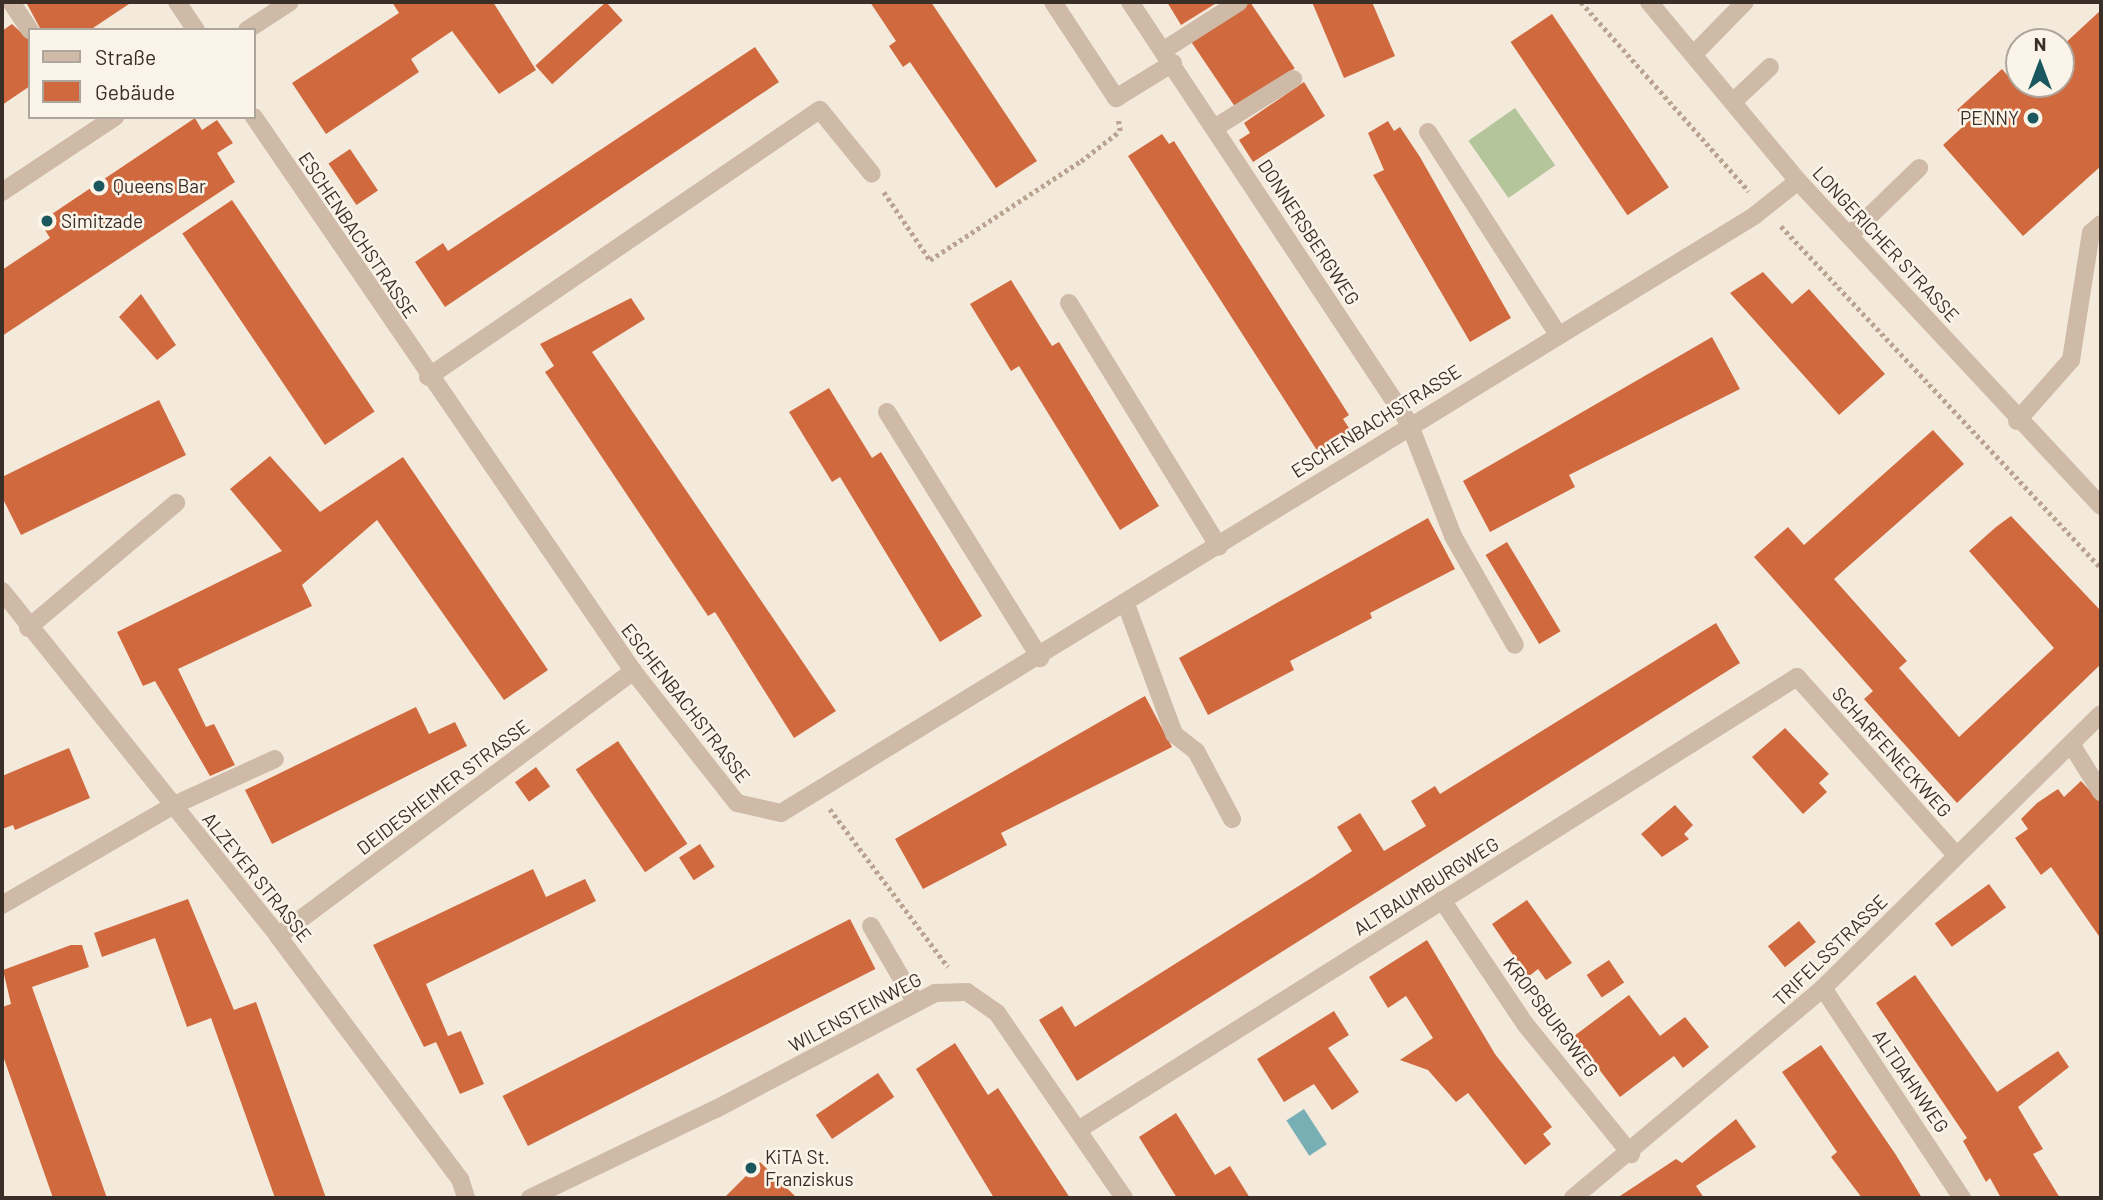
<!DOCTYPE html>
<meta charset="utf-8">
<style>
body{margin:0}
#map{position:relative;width:2103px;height:1200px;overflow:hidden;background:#f4eadc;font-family:Barlow,sans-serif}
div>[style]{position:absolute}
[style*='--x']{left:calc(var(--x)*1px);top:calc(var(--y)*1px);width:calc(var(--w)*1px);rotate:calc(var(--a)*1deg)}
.green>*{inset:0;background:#b5c59b;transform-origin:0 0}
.water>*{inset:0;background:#78afb4;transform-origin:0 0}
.building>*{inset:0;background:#d0693e;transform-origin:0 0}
.path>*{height:4.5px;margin-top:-2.25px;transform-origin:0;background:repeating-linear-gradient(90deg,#baa491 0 3.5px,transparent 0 7px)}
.minor>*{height:18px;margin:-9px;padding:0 9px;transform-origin:9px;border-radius:9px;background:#cebaa7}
.dots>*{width:19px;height:19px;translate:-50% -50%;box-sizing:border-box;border:4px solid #fbf4e9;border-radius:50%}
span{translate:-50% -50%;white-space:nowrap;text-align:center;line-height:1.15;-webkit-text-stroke:5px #fbf4e9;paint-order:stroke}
.poi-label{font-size:19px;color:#3a2e28}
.right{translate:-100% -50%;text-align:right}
.left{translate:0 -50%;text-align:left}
.street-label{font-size:19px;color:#3a2e28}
.frame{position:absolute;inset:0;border:4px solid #3a2e28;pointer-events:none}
.legend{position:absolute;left:28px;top:28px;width:228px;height:91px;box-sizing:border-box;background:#fbf4e9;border:2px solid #aea59c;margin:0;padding:9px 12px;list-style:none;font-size:21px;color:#3a2e28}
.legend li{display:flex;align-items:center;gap:14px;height:35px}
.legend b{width:35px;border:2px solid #aea59c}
.north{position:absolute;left:2005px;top:28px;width:70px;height:70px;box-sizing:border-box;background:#fbf4e9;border:2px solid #aea59c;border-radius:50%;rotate:0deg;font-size:19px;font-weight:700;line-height:28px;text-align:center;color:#3a2e28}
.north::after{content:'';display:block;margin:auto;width:24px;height:32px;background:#1a575f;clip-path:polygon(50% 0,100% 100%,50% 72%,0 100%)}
</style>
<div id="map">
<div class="green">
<div style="left:1515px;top:108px;width:70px;height:57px;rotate:55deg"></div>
</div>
<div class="water">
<div style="left:1304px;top:1109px;width:42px;height:21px;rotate:57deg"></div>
</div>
<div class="building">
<div style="clip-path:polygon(26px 2px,132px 2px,90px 30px,41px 30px)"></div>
<div style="clip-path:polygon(392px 2px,493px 2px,536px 70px,499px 94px,452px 31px,411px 59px,419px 72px,326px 134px,292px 83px,399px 13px)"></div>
<div style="left:606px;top:2px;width:25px;height:95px;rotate:48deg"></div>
<div style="clip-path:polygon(870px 2px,931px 2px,1037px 161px,996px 188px,910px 62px,903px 67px,889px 46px,896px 41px)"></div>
<div style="clip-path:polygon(1167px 2px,1218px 2px,1181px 25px)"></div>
<div style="left:1250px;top:2px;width:80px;height:71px;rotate:56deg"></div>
<div style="clip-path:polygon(1312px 2px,1372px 2px,1395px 56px,1344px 78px)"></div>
<div style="clip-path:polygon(2101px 10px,2101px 166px,2023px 236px,1943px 145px,1968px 122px,1957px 110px,2002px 69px,2015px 84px,2061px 84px,2061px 47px)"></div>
<div style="left:1552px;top:14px;width:209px;height:50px;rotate:56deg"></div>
<div style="clip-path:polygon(12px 24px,30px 41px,30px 86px,2px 105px,2px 31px)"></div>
<div style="clip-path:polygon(755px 47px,779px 82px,445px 307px,415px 262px,443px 243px,448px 251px)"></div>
<div style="clip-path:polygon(1304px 82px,1325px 116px,1253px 162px,1239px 140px,1250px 133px,1244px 123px)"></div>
<div style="clip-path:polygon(195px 118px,202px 130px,217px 120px,233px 143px,217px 153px,235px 182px,2px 336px,2px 270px,50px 238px,40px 222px)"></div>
<div style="clip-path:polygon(1388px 121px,1394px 131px,1400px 127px,1420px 157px,1511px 318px,1470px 342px,1373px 175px,1384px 170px,1368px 133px)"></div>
<div style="clip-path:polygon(1162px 134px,1169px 144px,1174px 141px,1349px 415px,1343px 419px,1351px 431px,1318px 452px,1128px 156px)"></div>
<div style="left:350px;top:149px;width:50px;height:26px;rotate:56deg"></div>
<div style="left:232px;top:200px;width:255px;height:60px;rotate:56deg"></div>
<div style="clip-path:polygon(1763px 272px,1792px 304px,1809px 289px,1885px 374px,1839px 415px,1730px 293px)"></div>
<div style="clip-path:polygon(1011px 280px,1052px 346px,1059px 342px,1159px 506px,1120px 530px,1019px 366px,1011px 371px,970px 304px)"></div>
<div style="clip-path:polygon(141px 294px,176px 345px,157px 360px,119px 317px)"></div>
<div style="clip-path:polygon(631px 298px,645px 319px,592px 352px,836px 711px,794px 738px,715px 612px,708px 616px,545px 372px,554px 366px,540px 344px)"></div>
<div style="clip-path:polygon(1712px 337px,1740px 389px,1569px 475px,1575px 487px,1490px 532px,1463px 481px)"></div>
<div style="clip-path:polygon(829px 388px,872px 458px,881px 452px,982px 616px,940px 642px,840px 477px,832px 482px,789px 412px)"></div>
<div style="clip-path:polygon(159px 400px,186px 455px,21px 535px,2px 497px,2px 477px)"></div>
<div style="clip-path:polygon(1933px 430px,1964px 464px,1834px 579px,1907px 661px,1899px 668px,1959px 737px,2054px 648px,1969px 551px,1996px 527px,2011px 516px,2101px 611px,2101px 664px,1957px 803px,1864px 699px,1873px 691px,1754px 557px,1788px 527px,1804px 545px)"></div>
<div style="clip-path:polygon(270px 456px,320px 512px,403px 457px,548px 670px,504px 700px,377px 520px,302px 585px,312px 606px,178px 669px,206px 727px,214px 724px,235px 765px,210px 776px,155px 681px,143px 686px,117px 632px,282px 551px,230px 489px)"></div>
<div style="clip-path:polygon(1428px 518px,1455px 569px,1370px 613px,1372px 618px,1290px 661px,1294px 670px,1208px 715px,1179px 658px)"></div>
<div style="left:1507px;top:542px;width:104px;height:25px;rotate:59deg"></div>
<div style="clip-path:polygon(1716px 623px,1740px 663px,1077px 1081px,1039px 1020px,1062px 1006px,1075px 1027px,1313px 877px,1352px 851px,1337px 827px,1360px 813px,1384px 851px,1426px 826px,1411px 801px,1435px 786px,1440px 794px)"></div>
<div style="clip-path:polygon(1145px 696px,1172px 747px,1001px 833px,1007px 845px,923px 889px,895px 839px)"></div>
<div style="clip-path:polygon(416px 707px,429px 734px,455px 722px,467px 746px,272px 844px,245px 790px)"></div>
<div style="clip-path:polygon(1785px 728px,1829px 774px,1819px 783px,1827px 792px,1803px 814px,1752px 757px)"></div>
<div style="left:618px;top:741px;width:124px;height:51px;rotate:56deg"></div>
<div style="clip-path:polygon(69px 748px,90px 798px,15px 830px,13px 825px,2px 829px,2px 776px)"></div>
<div style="left:536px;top:767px;width:24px;height:26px;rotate:54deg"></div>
<div style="clip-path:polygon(2081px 781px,2101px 803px,2101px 939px,2051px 867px,2041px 875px,2015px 838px,2028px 829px,2021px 819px,2037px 803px,2058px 789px,2064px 797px)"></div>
<div style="clip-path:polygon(1675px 805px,1693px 825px,1684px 834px,1689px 839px,1662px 857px,1641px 834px)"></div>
<div style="left:700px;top:844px;width:27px;height:25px;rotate:57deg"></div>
<div style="clip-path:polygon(533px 869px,546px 897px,585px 879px,596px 901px,426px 984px,448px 1036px,461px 1031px,484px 1084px,460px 1094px,436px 1042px,424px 1047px,373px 945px)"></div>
<div style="left:1989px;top:884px;width:29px;height:67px;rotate:54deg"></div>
<div style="clip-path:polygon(188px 899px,234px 1010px,217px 1016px,256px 1002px,326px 1198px,275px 1198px,211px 1018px,187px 1027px,155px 938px,102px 957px,94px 933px)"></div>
<div style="clip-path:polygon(1527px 900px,1572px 963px,1546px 980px,1538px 969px,1528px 977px,1492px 924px)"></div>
<div style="left:850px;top:919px;width:56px;height:390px;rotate:63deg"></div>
<div style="left:1799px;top:921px;width:27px;height:40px;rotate:51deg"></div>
<div style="clip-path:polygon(1427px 940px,1495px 1054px,1552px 1127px,1543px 1134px,1551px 1144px,1525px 1165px,1468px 1093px,1456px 1102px,1428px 1070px,1400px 1060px,1433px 1038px,1406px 996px,1388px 1008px,1369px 977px)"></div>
<div style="clip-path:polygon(71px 945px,82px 945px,89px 967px,32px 987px,107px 1198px,53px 1198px,2px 1053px,2px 1007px,11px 1004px,3px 970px)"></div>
<div style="left:1609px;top:960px;width:27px;height:27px;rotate:56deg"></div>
<div style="clip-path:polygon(1915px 975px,1997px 1092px,2058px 1051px,2069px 1067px,2018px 1107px,2043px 1149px,2033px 1154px,2060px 1198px,2001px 1198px,1990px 1178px,1986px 1182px,1963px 1141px,1967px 1138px,1876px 1003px)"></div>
<div style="clip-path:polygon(1629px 995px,1660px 1036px,1685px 1017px,1709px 1047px,1683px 1068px,1674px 1056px,1620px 1097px,1574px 1036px)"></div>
<div style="clip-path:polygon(1334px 1011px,1349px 1035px,1328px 1048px,1359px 1092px,1332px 1110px,1314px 1084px,1284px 1102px,1257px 1059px)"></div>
<div style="clip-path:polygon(955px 1043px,988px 1095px,998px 1088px,1070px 1198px,994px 1198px,916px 1069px)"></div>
<div style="clip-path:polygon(1821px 1045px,1896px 1155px,1922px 1198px,1862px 1198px,1831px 1157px,1837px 1152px,1782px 1072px)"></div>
<div style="left:878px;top:1073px;width:29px;height:75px;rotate:56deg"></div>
<div style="clip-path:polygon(1176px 1113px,1215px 1175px,1230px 1166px,1250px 1198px,1177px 1198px,1139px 1137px)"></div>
<div style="clip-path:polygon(1736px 1119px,1756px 1147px,1696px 1186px,1704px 1198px,1617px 1198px,1676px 1159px,1682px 1163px)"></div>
<div style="clip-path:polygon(760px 1162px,797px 1198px,724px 1198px)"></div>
</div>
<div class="path">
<div style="--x:1581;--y:2;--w:253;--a:48.4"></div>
<div style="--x:884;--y:192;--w:82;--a:55.9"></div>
<div style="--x:930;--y:260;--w:181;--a:-33.3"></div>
<div style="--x:1081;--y:161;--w:49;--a:-37.6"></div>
<div style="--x:1120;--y:131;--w:12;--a:-99"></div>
<div style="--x:1781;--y:226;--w:468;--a:46.9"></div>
<div style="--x:830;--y:809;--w:197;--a:53.2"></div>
</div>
<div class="minor">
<div style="--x:11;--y:2;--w:34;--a:56"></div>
<div style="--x:177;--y:2;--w:34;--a:56"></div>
<div style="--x:1053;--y:2;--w:115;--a:56.7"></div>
<div style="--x:1116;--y:98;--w:67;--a:-31.6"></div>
<div style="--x:1130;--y:2;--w:505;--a:56.47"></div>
<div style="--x:1409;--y:423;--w:121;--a:68.7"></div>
<div style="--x:1453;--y:536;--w:125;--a:60.4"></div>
<div style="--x:1649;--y:2;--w:233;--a:50.2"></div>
<div style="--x:1798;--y:181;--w:444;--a:47"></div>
<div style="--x:247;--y:30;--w:51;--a:-33.1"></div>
<div style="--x:1164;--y:50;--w:89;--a:-32.6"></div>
<div style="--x:1695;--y:53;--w:71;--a:-45.6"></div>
<div style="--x:1735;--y:100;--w:48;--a:-43.3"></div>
<div style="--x:254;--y:117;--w:671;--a:55.62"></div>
<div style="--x:633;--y:671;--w:168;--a:51.8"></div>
<div style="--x:737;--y:803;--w:45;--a:12.8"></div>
<div style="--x:781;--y:813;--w:1142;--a:-31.53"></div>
<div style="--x:1754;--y:216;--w:56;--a:-38.5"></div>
<div style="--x:1216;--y:127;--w:91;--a:-31.9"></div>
<div style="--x:1428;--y:132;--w:239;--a:57.3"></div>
<div style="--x:2;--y:192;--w:136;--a:-33.6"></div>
<div style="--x:1851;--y:234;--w:95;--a:-44.1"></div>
<div style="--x:1069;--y:303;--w:286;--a:58.4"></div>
<div style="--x:428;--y:377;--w:474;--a:-34.3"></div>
<div style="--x:820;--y:110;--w:82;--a:50.9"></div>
<div style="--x:887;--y:412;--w:290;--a:58.1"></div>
<div style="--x:2017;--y:421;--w:81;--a:-48.5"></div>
<div style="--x:2071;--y:360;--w:129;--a:-81.1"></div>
<div style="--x:2091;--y:233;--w:13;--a:-42"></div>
<div style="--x:2;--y:591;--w:442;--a:51.3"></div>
<div style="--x:278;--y:936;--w:304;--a:53.2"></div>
<div style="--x:460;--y:1179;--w:20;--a:72"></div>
<div style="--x:1126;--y:604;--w:139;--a:69.7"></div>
<div style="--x:1174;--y:734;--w:28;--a:38"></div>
<div style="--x:1196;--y:751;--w:77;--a:62.1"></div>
<div style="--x:28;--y:628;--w:194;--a:-40.2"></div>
<div style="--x:2071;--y:744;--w:57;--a:58"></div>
<div style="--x:1442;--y:900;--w:149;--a:56.2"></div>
<div style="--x:1525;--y:1024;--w:168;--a:50.8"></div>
<div style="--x:2;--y:905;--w:197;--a:-30.2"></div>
<div style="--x:172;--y:806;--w:113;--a:-24.5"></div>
<div style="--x:871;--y:926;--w:89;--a:59.7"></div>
<div style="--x:278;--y:936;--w:443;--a:-36.7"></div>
<div style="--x:1823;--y:988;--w:252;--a:56.5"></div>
<div style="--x:1078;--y:1130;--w:850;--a:-32.21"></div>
<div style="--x:1797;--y:677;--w:240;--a:48.2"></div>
<div style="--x:530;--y:1198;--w:206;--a:-25.6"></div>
<div style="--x:716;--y:1109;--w:248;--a:-27.9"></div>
<div style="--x:935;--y:993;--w:32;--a:-2"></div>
<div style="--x:967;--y:992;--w:37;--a:35"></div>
<div style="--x:997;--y:1013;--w:224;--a:55.5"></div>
<div style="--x:1573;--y:1198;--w:326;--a:-40"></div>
<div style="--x:1823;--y:988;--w:390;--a:-44.6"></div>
</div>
<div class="dots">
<div style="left:2033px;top:118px;background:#1a575f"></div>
<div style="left:99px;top:186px;background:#1a575f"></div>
<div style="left:47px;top:221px;background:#1a575f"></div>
<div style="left:751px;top:1168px;background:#1a575f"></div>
</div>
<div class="poi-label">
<span class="right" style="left:2019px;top:118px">PENNY</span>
<span class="left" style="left:113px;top:186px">Queens Bar</span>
<span class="left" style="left:61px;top:221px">Simitzade</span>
<span class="left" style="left:765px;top:1168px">KiTA St.<br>Franziskus</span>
</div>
<div class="street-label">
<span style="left:1309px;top:232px;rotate:57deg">DONNERSBERGWEG</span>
<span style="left:358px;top:235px;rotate:56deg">ESCHENBACHSTRASSE</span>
<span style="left:1886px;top:244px;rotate:47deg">LONGERICHER STRASSE</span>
<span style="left:1376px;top:421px;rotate:-32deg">ESCHENBACHSTRASSE</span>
<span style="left:686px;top:703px;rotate:52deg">ESCHENBACHSTRASSE</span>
<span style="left:1892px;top:752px;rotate:48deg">SCHARFENECKWEG</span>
<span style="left:443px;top:787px;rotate:-37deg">DEIDESHEIMER STRASSE</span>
<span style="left:257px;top:877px;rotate:51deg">ALZEYER STRASSE</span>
<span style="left:1426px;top:886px;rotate:-32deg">ALTBAUMBURGWEG</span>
<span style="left:1830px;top:950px;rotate:-44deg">TRIFELSSTRASSE</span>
<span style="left:855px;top:1012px;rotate:-28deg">WILENSTEINWEG</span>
<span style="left:1551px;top:1017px;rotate:53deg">KROPSBURGWEG</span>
<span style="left:1911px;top:1081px;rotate:56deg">ALTDAHNWEG</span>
</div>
<div class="frame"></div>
<ul class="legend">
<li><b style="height:9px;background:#cebaa7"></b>Straße</li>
<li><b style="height:19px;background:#d0693e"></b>Gebäude</li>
</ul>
<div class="north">N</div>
</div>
